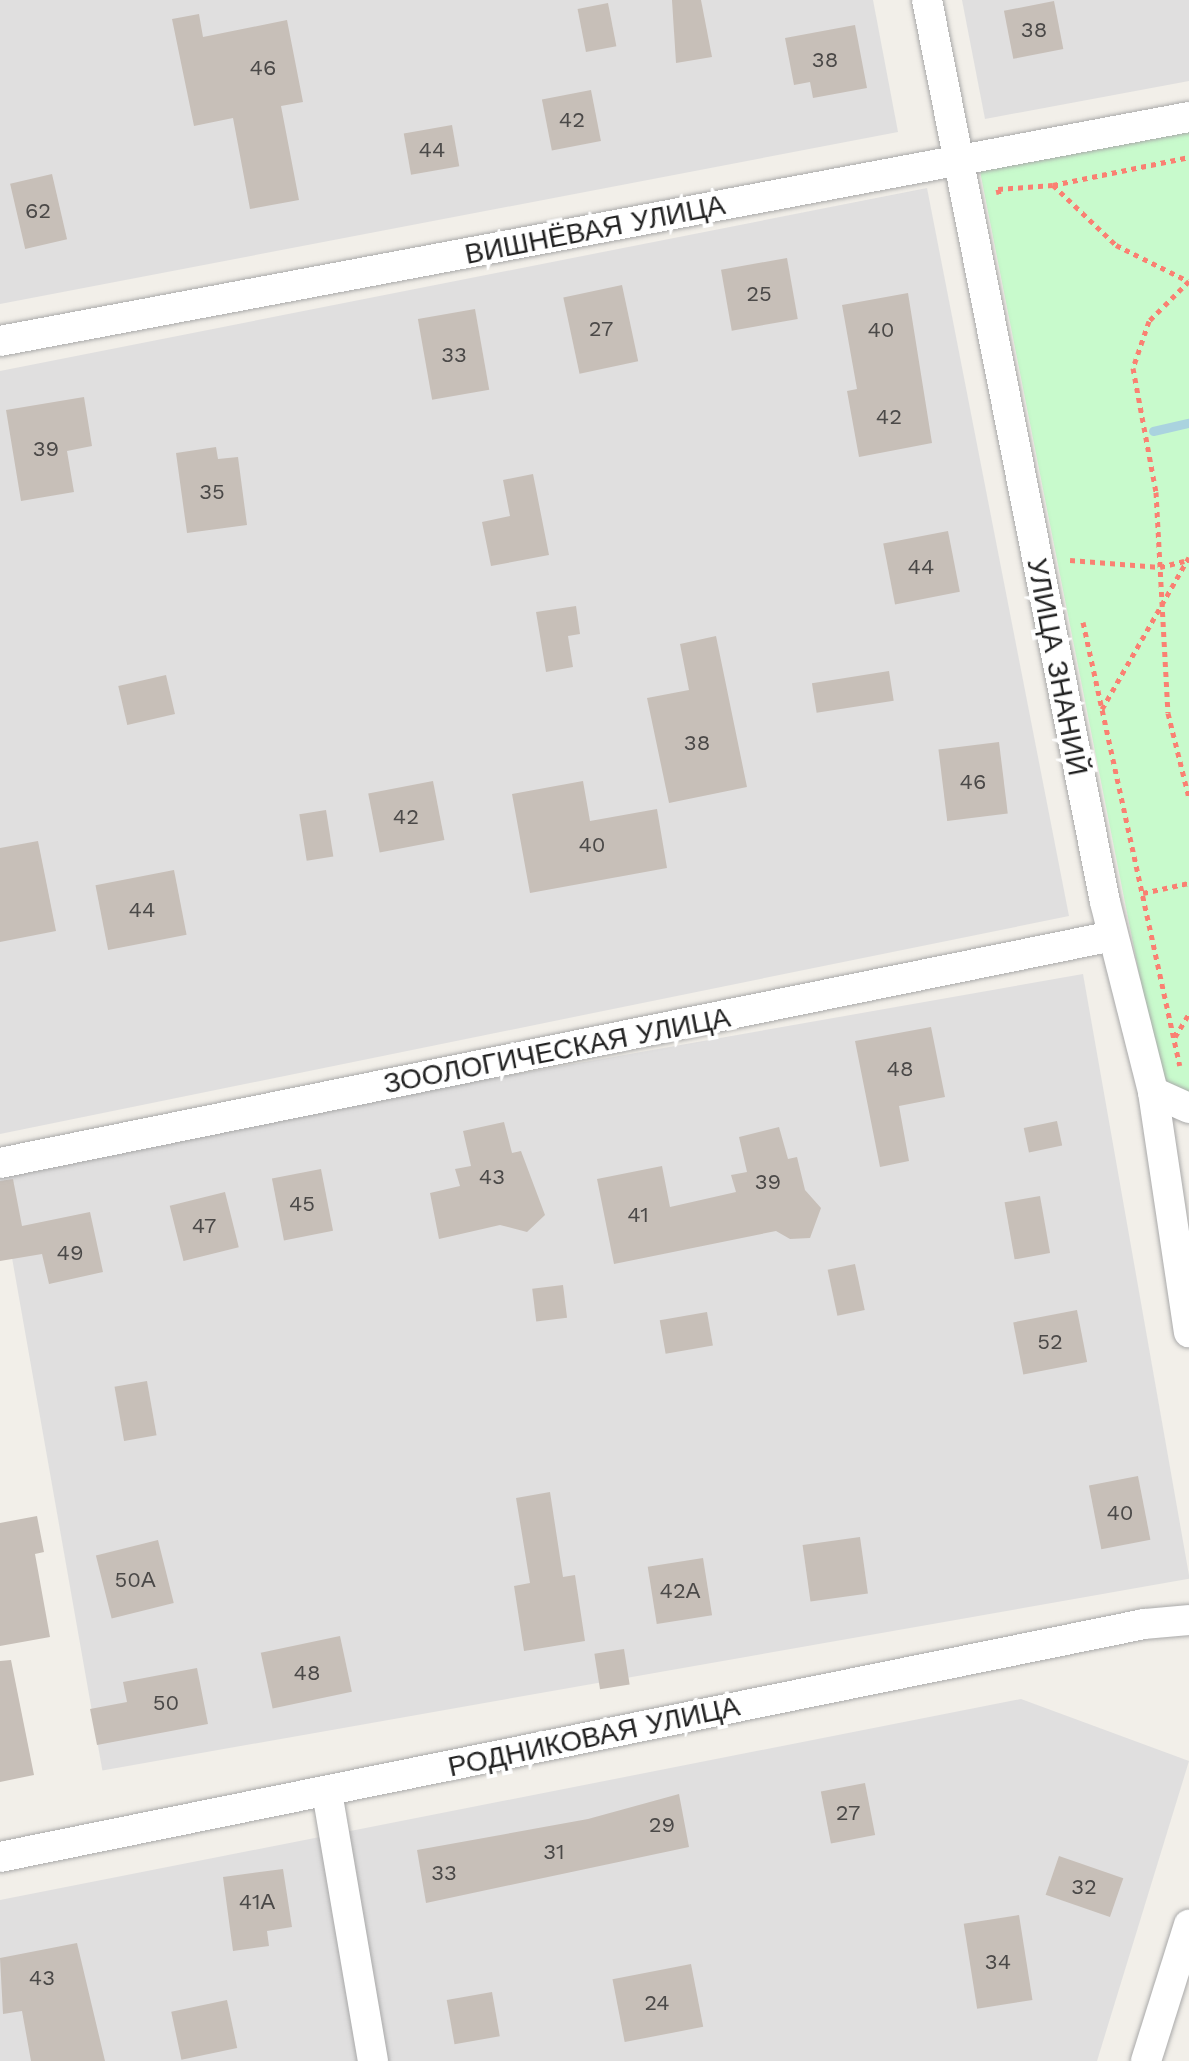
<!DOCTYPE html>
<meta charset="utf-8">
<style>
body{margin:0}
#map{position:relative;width:1189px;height:2061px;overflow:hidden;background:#f2efe9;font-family:"Work Sans",sans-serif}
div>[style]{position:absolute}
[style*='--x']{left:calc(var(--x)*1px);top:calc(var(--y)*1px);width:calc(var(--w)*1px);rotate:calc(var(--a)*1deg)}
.residential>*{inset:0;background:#e0dfdf;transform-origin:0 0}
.park>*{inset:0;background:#c8facc}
.stream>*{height:9px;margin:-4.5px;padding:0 4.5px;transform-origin:4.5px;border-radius:4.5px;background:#aad3df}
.building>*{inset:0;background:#c7bfb8;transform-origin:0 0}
.path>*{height:5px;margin-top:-2.5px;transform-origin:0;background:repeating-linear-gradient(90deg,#fa8072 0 5px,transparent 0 10px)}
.roads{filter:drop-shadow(0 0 2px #a9a9a9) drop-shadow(0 0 2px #a9a9a9)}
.minor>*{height:30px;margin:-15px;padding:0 15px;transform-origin:15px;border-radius:15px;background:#fff}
span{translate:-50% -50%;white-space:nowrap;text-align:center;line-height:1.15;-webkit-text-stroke:8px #fff;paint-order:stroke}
.number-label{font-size:22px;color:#4b4948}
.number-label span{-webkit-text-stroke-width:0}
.street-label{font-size:28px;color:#222}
</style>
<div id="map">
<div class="residential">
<div style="clip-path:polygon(0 0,873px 0,898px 132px,0 304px)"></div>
<div style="clip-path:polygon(962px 0,1189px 0,1189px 81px,985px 119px)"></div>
<div style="clip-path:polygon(927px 188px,1069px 916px,0 1134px,0 371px)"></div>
<div style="left:1083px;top:974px;width:614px;height:1104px;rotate:80deg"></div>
<div style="clip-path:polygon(1021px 1699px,1189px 1761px,1097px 2061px,0 2061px,0 1900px)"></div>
</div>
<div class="park">
<div style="clip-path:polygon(1189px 132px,1189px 1095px,1161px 1084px,980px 171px)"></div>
</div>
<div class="stream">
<div style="--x:1153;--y:431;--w:37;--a:-13"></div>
</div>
<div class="building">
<div style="clip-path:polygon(672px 0,701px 0,712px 57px,676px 63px)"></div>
<div style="left:1054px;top:1px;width:49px;height:51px;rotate:79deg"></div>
<div style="left:608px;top:3px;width:44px;height:31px;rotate:79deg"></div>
<div style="clip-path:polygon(199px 14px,203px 37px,287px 20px,303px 102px,281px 106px,299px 200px,250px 209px,233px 118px,194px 126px,172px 19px)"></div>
<div style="clip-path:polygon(855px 25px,867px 88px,813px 98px,810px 82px,794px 85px,785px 38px)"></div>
<div style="left:591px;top:90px;width:52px;height:50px;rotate:79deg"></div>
<div style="left:452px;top:125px;width:42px;height:49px;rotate:80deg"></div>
<div style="left:52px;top:174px;width:67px;height:43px;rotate:77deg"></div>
<div style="left:787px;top:258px;width:62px;height:67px;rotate:80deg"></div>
<div style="left:622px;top:285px;width:78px;height:60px;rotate:78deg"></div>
<div style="clip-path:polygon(908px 293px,932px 443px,859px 457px,847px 391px,857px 389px,842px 305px)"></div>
<div style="left:475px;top:309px;width:82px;height:58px;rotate:80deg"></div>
<div style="clip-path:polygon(84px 397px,92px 446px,67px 451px,74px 492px,21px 501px,6px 410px)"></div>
<div style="clip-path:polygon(216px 447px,218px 459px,238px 457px,247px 525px,187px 533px,176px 453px)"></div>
<div style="clip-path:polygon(533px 474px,549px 555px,491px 566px,482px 522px,510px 516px,503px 480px)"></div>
<div style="left:948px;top:531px;width:62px;height:66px;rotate:79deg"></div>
<div style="clip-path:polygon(576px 606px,580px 634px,568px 636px,573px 667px,546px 672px,536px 612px)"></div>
<div style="clip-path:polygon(716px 636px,747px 787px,669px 803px,647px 698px,689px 690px,680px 644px)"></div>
<div style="left:889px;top:671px;width:30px;height:78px;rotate:81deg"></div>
<div style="left:166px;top:675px;width:40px;height:49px;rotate:77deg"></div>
<div style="left:999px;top:742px;width:72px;height:61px;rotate:83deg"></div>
<div style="left:433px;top:781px;width:60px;height:66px;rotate:79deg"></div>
<div style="clip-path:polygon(583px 781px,590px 821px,657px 809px,667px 868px,530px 893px,512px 794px)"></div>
<div style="left:326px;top:810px;width:47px;height:27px;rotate:81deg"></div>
<div style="clip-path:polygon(38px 841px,56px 931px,0 942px,0 848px)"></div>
<div style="left:174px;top:870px;width:66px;height:80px;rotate:79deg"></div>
<div style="clip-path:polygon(931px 1027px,945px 1097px,899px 1106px,909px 1161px,880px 1167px,855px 1041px)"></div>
<div style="left:1057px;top:1121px;width:25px;height:34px;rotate:78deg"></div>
<div style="clip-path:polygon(504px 1122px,512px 1153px,521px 1151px,545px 1215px,527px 1232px,500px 1225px,439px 1239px,430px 1193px,460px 1186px,455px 1169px,471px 1166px,463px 1131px)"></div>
<div style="clip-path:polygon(779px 1127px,788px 1159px,797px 1157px,805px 1190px,821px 1208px,810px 1238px,790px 1239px,776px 1231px,614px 1264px,597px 1179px,662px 1166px,670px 1207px,736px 1192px,731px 1175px,747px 1172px,739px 1137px)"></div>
<div style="left:321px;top:1169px;width:63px;height:50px;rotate:79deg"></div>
<div style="clip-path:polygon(13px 1179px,22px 1226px,90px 1212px,103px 1272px,49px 1284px,42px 1254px,0 1261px,0 1181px)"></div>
<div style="left:225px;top:1192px;width:57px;height:57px;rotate:76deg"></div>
<div style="left:1040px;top:1196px;width:58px;height:36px;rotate:80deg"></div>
<div style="left:855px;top:1264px;width:47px;height:28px;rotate:78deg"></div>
<div style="left:563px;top:1285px;width:33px;height:31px;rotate:83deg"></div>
<div style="left:1077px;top:1310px;width:53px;height:65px;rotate:79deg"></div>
<div style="left:707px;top:1312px;width:34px;height:48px;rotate:80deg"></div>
<div style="left:147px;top:1381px;width:55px;height:33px;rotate:80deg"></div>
<div style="left:1138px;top:1476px;width:65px;height:50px;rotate:79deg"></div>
<div style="clip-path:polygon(550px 1492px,563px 1577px,575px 1575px,585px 1641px,524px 1651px,514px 1586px,530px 1583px,516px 1498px)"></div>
<div style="clip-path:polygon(37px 1516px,44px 1552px,35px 1554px,50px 1637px,0 1646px,0 1523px)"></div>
<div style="left:860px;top:1537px;width:57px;height:58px;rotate:82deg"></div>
<div style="left:158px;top:1540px;width:65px;height:64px;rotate:76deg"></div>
<div style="left:703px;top:1558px;width:58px;height:56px;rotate:81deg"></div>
<div style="left:340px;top:1636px;width:57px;height:81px;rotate:78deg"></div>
<div style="left:624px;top:1649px;width:36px;height:30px;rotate:81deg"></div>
<div style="clip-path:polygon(11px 1660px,34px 1775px,0 1782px,0 1661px)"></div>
<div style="clip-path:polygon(197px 1668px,208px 1724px,97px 1745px,90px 1709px,127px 1702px,123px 1682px)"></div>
<div style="left:865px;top:1783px;width:53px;height:45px;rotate:79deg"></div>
<div style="clip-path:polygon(679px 1794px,689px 1847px,426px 1903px,417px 1850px,588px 1819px)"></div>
<div style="left:1059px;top:1856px;width:68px;height:41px;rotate:19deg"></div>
<div style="clip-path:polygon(283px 1869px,292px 1927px,267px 1931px,269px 1946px,233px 1951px,223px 1877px)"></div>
<div style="left:1019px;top:1915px;width:86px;height:56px;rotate:81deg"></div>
<div style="clip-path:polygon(77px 1943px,105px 2061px,31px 2061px,22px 2011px,3px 2014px,0 1958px)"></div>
<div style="left:691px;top:1964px;width:64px;height:80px;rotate:79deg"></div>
<div style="left:492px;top:1992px;width:45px;height:46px;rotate:80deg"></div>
<div style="left:227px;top:2000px;width:49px;height:57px;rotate:78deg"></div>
</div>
<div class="path">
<div style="--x:1053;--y:185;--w:87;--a:43.6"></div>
<div style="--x:1116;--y:245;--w:80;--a:26.6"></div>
<div style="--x:999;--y:194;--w:5;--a:-101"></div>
<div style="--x:998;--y:189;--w:55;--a:-4.2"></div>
<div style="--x:1053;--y:185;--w:139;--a:-11.6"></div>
<div style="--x:1189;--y:281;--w:57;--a:135"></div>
<div style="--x:1149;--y:321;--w:50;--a:108.8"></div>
<div style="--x:1133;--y:368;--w:126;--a:79.5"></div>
<div style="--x:1156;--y:492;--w:221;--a:86.9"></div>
<div style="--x:1168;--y:713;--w:88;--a:76.1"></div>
<div style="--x:1070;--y:560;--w:90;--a:4.4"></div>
<div style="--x:1160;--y:567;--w:25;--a:-14"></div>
<div style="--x:1083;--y:622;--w:454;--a:77.7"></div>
<div style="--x:1102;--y:709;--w:175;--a:-60.2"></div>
<div style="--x:1143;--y:893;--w:47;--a:-12.3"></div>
<div style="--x:1175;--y:1037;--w:27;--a:-59"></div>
</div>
<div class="roads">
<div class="minor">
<div style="--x:927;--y:0;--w:919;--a:78.84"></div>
<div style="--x:1105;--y:902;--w:196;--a:75.8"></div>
<div style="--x:1153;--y:1092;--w:243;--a:81.5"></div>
<div style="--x:0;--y:341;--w:1210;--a:-10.67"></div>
<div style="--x:1153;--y:1092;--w:39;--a:24"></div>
<div style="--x:0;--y:1163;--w:1136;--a:-11.53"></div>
<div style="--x:327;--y:1792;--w:273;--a:80.3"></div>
<div style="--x:0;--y:1857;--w:1167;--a:-11.51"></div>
<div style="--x:1144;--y:1624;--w:45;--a:-5.1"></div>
<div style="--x:1146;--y:2061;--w:143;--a:-72.5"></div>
</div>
</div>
<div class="number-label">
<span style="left:1034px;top:30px">38</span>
<span style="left:825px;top:60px">38</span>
<span style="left:263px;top:68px">46</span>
<span style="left:572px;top:120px">42</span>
<span style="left:432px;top:150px">44</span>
<span style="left:38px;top:211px">62</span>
<span style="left:759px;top:294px">25</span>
<span style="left:601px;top:329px">27</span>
<span style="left:881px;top:330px">40</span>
<span style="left:454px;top:355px">33</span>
<span style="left:889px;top:417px">42</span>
<span style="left:46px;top:449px">39</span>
<span style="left:212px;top:492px">35</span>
<span style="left:921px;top:567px">44</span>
<span style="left:697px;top:743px">38</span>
<span style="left:973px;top:782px">46</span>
<span style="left:406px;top:817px">42</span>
<span style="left:592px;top:845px">40</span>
<span style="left:142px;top:910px">44</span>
<span style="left:900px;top:1069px">48</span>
<span style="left:492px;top:1177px">43</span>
<span style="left:768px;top:1182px">39</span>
<span style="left:302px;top:1204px">45</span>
<span style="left:638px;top:1215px">41</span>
<span style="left:204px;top:1226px">47</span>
<span style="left:70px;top:1253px">49</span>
<span style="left:1050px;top:1342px">52</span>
<span style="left:1120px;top:1513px">40</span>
<span style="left:135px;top:1580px">50А</span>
<span style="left:680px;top:1591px">42А</span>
<span style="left:307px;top:1673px">48</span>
<span style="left:166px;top:1703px">50</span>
<span style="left:848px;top:1813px">27</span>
<span style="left:662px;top:1825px">29</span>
<span style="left:554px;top:1852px">31</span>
<span style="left:444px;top:1873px">33</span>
<span style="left:1084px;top:1887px">32</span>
<span style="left:257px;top:1902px">41А</span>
<span style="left:998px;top:1962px">34</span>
<span style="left:42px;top:1978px">43</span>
<span style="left:657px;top:2003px">24</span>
</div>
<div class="street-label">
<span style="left:595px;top:230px;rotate:-11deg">ВИШНЁВАЯ УЛИЦА</span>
<span style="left:1057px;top:667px;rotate:79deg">УЛИЦА ЗНАНИЙ</span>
<span style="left:557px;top:1051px;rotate:-11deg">ЗООЛОГИЧЕСКАЯ УЛИЦА</span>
<span style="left:594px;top:1737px;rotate:-12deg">РОДНИКОВАЯ УЛИЦА</span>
</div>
</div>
